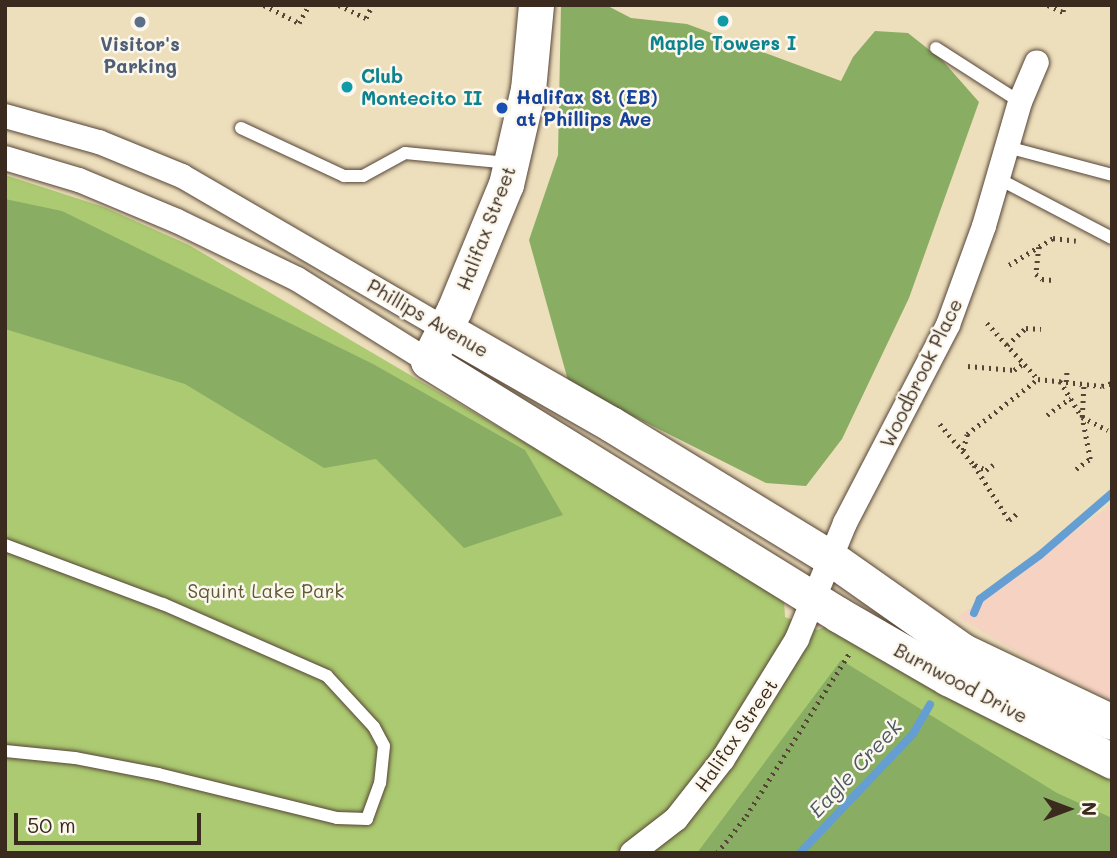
<!DOCTYPE html>
<style>
body{margin:0}
#map{position:relative;width:1117px;height:858px;overflow:hidden;background:#eddebc;font-family:Mali,sans-serif}
div>[style]{position:absolute}
[style*='--x']{left:calc(var(--x)*1px);top:calc(var(--y)*1px);width:calc(var(--w)*1px);rotate:calc(var(--a)*1deg)}
.built>*{inset:0;background:#f5d2c2}
.green>*{inset:0;background:#acca71}
.forest>*{inset:0;background:#89ae63}
.stream>*{height:8px;margin:-4px;padding:0 4px;transform-origin:4px;border-radius:4px;background:#649ed3}
.path>*{height:4.5px;margin-top:-2.25px;transform-origin:0;background:repeating-linear-gradient(90deg,#564536 0 2px,transparent 0 7px)}
.roads{filter:drop-shadow(0 0 2px #564536) drop-shadow(0 0 2px #564536)}
.lane>*{height:12px;margin:-6px;padding:0 6px;transform-origin:6px;border-radius:6px;background:#fff}
.street>*{height:24px;margin:-12px;padding:0 12px;transform-origin:12px;border-radius:12px;background:#fff}
.secondary>*{height:35px;margin:-17.5px;padding:0 17.5px;transform-origin:17.5px;border-radius:17.5px;background:#fff}
.dots>*{width:19px;height:19px;translate:-50% -50%;box-sizing:border-box;border:4px solid #fbf7ec;border-radius:50%}
span{translate:-50% -50%;white-space:nowrap;text-align:center;line-height:1.15;-webkit-text-stroke:5px #fbf7ec;paint-order:stroke}
.culture-label{font-size:19px;color:#0d838f;font-weight:700}
.left{translate:0 -50%;text-align:left}
.service-label{font-size:19px;color:#4e5e75;font-weight:700}
.transit-label{font-size:19px;color:#164399;font-weight:700}
.street-label{font-size:19px;color:#3b2a1e}
.park-label{font-size:19px;color:#5d5a37}
.water-label{font-size:21px;color:#4b5866;font-style:italic}
.frame{position:absolute;inset:0;border:7px solid #3b2a1e;pointer-events:none}
.north{position:absolute;left:1033px;top:774px;width:70px;height:70px;-webkit-text-stroke:5px #fbf7ec;paint-order:stroke;rotate:90deg;font-size:19px;font-weight:700;line-height:28px;text-align:center;color:#3b2a1e}
.north::after{content:'';display:block;margin:auto;width:24px;height:32px;background:#3b2a1e;clip-path:polygon(50% 0,100% 100%,50% 72%,0 100%)}
.scale{position:absolute;left:14px;top:813px;width:187px;height:32px;box-sizing:border-box;border:4px solid #3b2a1e;border-top:0;padding-left:9px;font-size:21px;line-height:24px;white-space:nowrap;color:#3b2a1e;-webkit-text-stroke:5px #fbf7ec;paint-order:stroke}
</style>
<div id="map">
<div class="built">
<div style="clip-path:polygon(1112px 504px,1112px 701px,1033px 661px,958px 617px)"></div>
</div>
<div class="green">
<div style="clip-path:polygon(5px 175px,104px 207px,189px 245px,776px 590px,784px 600px,785px 617px,817px 630px,829px 625px,1000px 723px,1112px 780px,1112px 853px,5px 853px)"></div>
</div>
<div class="forest">
<div style="clip-path:polygon(561px 5px,606px 5px,631px 18px,687px 24px,841px 81px,853px 57px,875px 31px,908px 33px,942px 60px,979px 102px,909px 298px,842px 439px,806px 486px,766px 483px,569px 384px,529px 240px,558px 155px)"></div>
<div style="clip-path:polygon(5px 199px,62px 211px,373px 364px,525px 450px,563px 515px,464px 548px,376px 459px,324px 468px,185px 384px,5px 329px)"></div>
<div style="clip-path:polygon(841px 660px,1057px 793px,1112px 818px,1112px 853px,697px 853px)"></div>
</div>
<div class="stream">
<div style="--x:974;--y:613;--w:15;--a:-67"></div>
<div style="--x:980;--y:599;--w:74;--a:-36.3"></div>
<div style="--x:1040;--y:555;--w:95;--a:-40.7"></div>
<div style="--x:800;--y:853;--w:164;--a:-46.5"></div>
<div style="--x:913;--y:734;--w:34;--a:-60"></div>
</div>
<div class="path">
<div style="--x:264;--y:5;--w:39;--a:27"></div>
<div style="--x:299;--y:23;--w:21;--a:-61"></div>
<div style="--x:339;--y:5;--w:30;--a:26"></div>
<div style="--x:366;--y:18;--w:14;--a:-65"></div>
<div style="--x:1048;--y:5;--w:17;--a:25"></div>
<div style="--x:1063;--y:12;--w:7;--a:-90"></div>
<div style="--x:1039;--y:247;--w:27;--a:96"></div>
<div style="--x:1036;--y:274;--w:8;--a:40"></div>
<div style="--x:1042;--y:279;--w:11;--a:5"></div>
<div style="--x:1009;--y:265;--w:52;--a:-31.5"></div>
<div style="--x:1053;--y:238;--w:23;--a:7"></div>
<div style="--x:987;--y:323;--w:76;--a:47.7"></div>
<div style="--x:1038;--y:379;--w:64;--a:6.2"></div>
<div style="--x:1102;--y:386;--w:10;--a:-17"></div>
<div style="--x:1007;--y:345;--w:25;--a:-42"></div>
<div style="--x:1026;--y:328;--w:15;--a:4"></div>
<div style="--x:968;--y:366;--w:46;--a:5"></div>
<div style="--x:1014;--y:370;--w:12;--a:-35"></div>
<div style="--x:1060;--y:381;--w:42;--a:58.6"></div>
<div style="--x:1082;--y:417;--w:29;--a:27"></div>
<div style="--x:1066;--y:382;--w:14;--a:-86"></div>
<div style="--x:1047;--y:415;--w:29;--a:-36"></div>
<div style="--x:940;--y:424;--w:53;--a:50.3"></div>
<div style="--x:974;--y:465;--w:65;--a:57.5"></div>
<div style="--x:1009;--y:520;--w:13;--a:-39"></div>
<div style="--x:963;--y:450;--w:16;--a:-76"></div>
<div style="--x:967;--y:434;--w:90;--a:-37.8"></div>
<div style="--x:975;--y:465;--w:12;--a:24"></div>
<div style="--x:986;--y:470;--w:9;--a:-36"></div>
<div style="--x:1076;--y:469;--w:17;--a:-36"></div>
<div style="--x:1090;--y:459;--w:43;--a:-100.8"></div>
<div style="--x:1082;--y:417;--w:33;--a:-87"></div>
<div style="--x:717;--y:853;--w:47;--a:-51.9"></div>
<div style="--x:746;--y:816;--w:194;--a:-57.6"></div>
</div>
<div class="roads">
<div class="lane">
<div style="--x:936;--y:48;--w:100;--a:32.7"></div>
<div style="--x:241;--y:128;--w:114;--a:25"></div>
<div style="--x:344;--y:176;--w:19;--a:0"></div>
<div style="--x:363;--y:176;--w:48;--a:-28.7"></div>
<div style="--x:405;--y:153;--w:103;--a:5.5"></div>
<div style="--x:1007;--y:147;--w:109;--a:14.9"></div>
<div style="--x:999;--y:179;--w:127;--a:27.6"></div>
<div style="--x:5;--y:545;--w:169;--a:20.5"></div>
<div style="--x:163;--y:604;--w:179;--a:23.7"></div>
<div style="--x:327;--y:676;--w:69;--a:47.3"></div>
<div style="--x:374;--y:727;--w:21;--a:62"></div>
<div style="--x:384;--y:746;--w:37;--a:96"></div>
<div style="--x:380;--y:783;--w:38;--a:110"></div>
<div style="--x:367;--y:819;--w:30;--a:-178"></div>
<div style="--x:337;--y:818;--w:184;--a:-166.2"></div>
<div style="--x:158;--y:774;--w:85;--a:-169.1"></div>
<div style="--x:75;--y:758;--w:70;--a:-174.3"></div>
</div>
<div class="street">
<div style="--x:5;--y:116;--w:98;--a:15.5"></div>
<div style="--x:99;--y:142;--w:90;--a:22.3"></div>
<div style="--x:182;--y:176;--w:304;--a:30.2"></div>
<div style="--x:5;--y:158;--w:77;--a:16.6"></div>
<div style="--x:79;--y:180;--w:106;--a:22.7"></div>
<div style="--x:177;--y:221;--w:133;--a:25.8"></div>
<div style="--x:297;--y:279;--w:155;--a:32"></div>
<div style="--x:632;--y:853;--w:56;--a:-37.7"></div>
<div style="--x:676;--y:819;--w:76;--a:-51.9"></div>
<div style="--x:723;--y:759;--w:141;--a:-58.3"></div>
<div style="--x:797;--y:639;--w:126;--a:-67.5"></div>
<div style="--x:845;--y:523;--w:223;--a:-62.5"></div>
<div style="--x:948;--y:325;--w:105;--a:-70"></div>
<div style="--x:984;--y:226;--w:129;--a:-73.8"></div>
<div style="--x:1020;--y:102;--w:43;--a:-67"></div>
</div>
<div class="secondary">
<div style="--x:536;--y:5;--w:84;--a:95.4"></div>
<div style="--x:528;--y:89;--w:98;--a:103"></div>
<div style="--x:506;--y:184;--w:136;--a:112.4"></div>
<div style="--x:454;--y:310;--w:57;--a:117"></div>
<div style="--x:428;--y:361;--w:483;--a:31.7"></div>
<div style="--x:839;--y:615;--w:126;--a:30"></div>
<div style="--x:948;--y:678;--w:184;--a:26.8"></div>
<div style="--x:445;--y:329;--w:191;--a:29.8"></div>
<div style="--x:611;--y:424;--w:259;--a:31.4"></div>
<div style="--x:832;--y:559;--w:160;--a:35.1"></div>
<div style="--x:963;--y:651;--w:165;--a:25.5"></div>
</div>
</div>
<div class="dots">
<div style="left:723px;top:21px;background:#0f9aa8"></div>
<div style="left:140px;top:22px;background:#5c6f8a"></div>
<div style="left:347px;top:87px;background:#0f9aa8"></div>
<div style="left:502px;top:108px;background:#1a4fb4"></div>
</div>
<div class="culture-label">
<span style="left:723px;top:43px">Maple Towers I</span>
<span class="left" style="left:361px;top:87px">Club<br>Montecito II</span>
</div>
<div class="service-label">
<span style="left:140px;top:55px">Visitor's<br>Parking</span>
</div>
<div class="transit-label">
<span class="left" style="left:516px;top:108px">Halifax St (EB)<br>at Phillips Ave</span>
</div>
<div class="street-label">
<span style="left:486px;top:228px;rotate:-69deg">Halifax Street</span>
<span style="left:428px;top:318px;rotate:30deg">Phillips Avenue</span>
<span style="left:921px;top:373px;rotate:-64deg">Woodbrook Place</span>
<span style="left:961px;top:683px;rotate:28deg">Burnwood Drive</span>
<span style="left:736px;top:735px;rotate:-56deg">Halifax Street</span>
</div>
<div class="park-label">
<span style="left:266px;top:591px">Squint Lake Park</span>
</div>
<div class="water-label">
<span style="left:855px;top:768px;rotate:-47deg">Eagle Creek</span>
</div>
<div class="frame"></div>
<div class="north">N</div>
<div class="scale">50 m</div>
</div>
